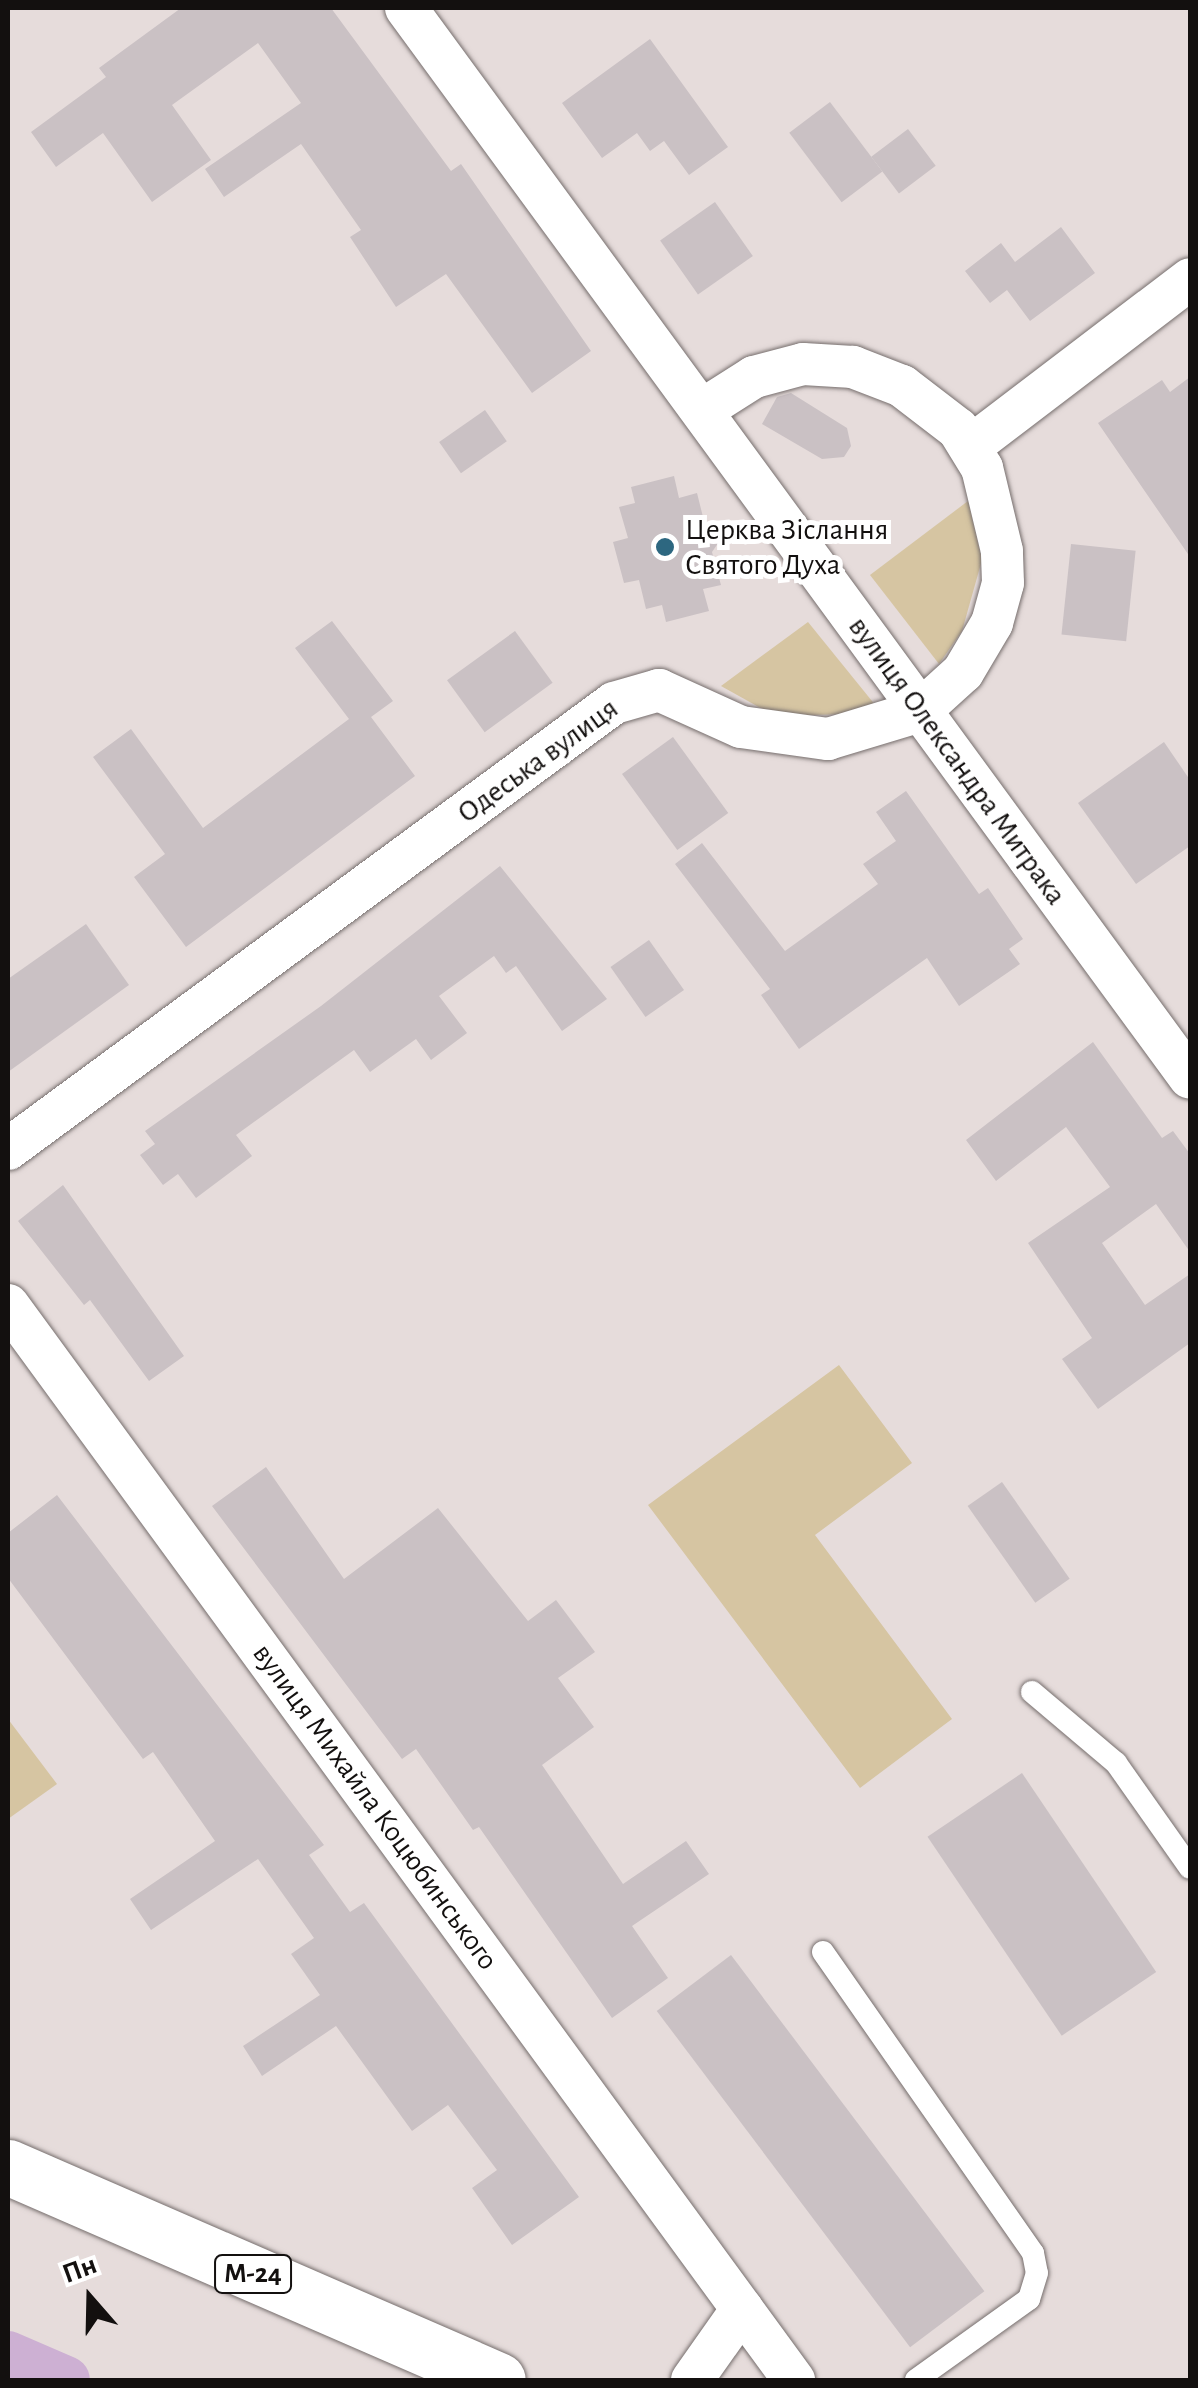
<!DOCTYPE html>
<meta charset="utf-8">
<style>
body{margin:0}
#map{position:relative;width:1198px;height:2388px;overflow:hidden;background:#e6dcdb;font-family:"Alegreya Sans",sans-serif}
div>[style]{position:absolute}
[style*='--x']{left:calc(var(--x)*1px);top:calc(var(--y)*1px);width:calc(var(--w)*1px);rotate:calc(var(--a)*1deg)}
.green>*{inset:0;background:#d6c5a2}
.canal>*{height:48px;margin:-24px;padding:0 24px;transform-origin:24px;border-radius:24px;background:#cdb0d3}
.building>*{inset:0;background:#cac1c4;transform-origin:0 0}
.roads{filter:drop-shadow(0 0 2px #766e6d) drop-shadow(0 0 2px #766e6d)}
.service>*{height:22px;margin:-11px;padding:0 11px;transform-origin:11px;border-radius:11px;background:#fff}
.minor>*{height:42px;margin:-21px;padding:0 21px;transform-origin:21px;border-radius:21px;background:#fff}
.trunk>*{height:55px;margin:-27.5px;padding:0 27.5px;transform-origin:27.5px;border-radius:27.5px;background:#fff}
.dots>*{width:28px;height:28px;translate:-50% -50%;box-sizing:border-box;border:5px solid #fff;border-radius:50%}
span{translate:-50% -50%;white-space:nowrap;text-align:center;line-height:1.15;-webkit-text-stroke:10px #fff;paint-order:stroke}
.shield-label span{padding:2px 8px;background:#fff;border:2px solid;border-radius:8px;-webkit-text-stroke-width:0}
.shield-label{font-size:28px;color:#13100f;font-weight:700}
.poi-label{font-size:30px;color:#13100f}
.left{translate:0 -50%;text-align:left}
.street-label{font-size:30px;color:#13100f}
.frame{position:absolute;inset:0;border:10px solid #13100f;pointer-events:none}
.north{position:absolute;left:40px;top:2248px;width:100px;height:100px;-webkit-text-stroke:8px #fff;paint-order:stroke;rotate:340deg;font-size:28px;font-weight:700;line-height:40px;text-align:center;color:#13100f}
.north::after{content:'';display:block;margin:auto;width:35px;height:45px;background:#13100f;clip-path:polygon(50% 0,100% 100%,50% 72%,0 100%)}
</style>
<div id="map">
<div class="green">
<div style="clip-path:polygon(968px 501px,982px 560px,962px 631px,939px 664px,870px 575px)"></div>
<div style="clip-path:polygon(808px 622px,876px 706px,850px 714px,775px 716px,721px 686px)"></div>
<div style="clip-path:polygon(839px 1365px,912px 1463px,815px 1535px,952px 1719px,860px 1788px,648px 1505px)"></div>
<div style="clip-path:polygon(8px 1719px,57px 1784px,8px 1819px)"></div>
</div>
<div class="canal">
<div style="--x:8;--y:2355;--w:63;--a:23.3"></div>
</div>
<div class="building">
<div style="clip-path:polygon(181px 8px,331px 8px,451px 171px,461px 164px,591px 351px,532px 393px,446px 274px,396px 307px,350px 237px,361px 230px,301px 144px,224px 197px,205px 169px,301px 103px,258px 43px,172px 105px,211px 160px,152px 202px,103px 133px,56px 167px,31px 132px,106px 77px,99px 68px)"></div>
<div style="clip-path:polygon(650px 39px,728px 147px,689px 175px,664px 141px,650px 151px,637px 133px,602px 158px,562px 103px)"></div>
<div style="left:830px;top:102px;width:87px;height:51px;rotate:53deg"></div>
<div style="left:908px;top:129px;width:46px;height:46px;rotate:53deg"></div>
<div style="left:715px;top:202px;width:66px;height:67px;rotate:55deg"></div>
<div style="clip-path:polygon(1061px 227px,1095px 273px,1030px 321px,1007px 290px,990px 303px,965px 271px,1001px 243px,1015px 262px)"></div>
<div style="clip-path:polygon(1190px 377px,1190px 557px,1098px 423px,1162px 380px,1170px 392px)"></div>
<div style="clip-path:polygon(791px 393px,847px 428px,851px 446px,844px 457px,822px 459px,762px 424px,777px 397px)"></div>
<div style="left:485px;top:410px;width:38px;height:56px;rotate:55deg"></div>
<div style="clip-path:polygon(674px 476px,679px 498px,697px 493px,705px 525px,723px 536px,712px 552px,721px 585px,703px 589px,709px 611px,666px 622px,662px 605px,646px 609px,639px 580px,624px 583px,613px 542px,628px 538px,619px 507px,635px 503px,631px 487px)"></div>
<div style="left:1071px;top:544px;width:65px;height:91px;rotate:6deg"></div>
<div style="clip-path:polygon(332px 621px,393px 701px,371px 717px,415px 776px,186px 947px,134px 877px,165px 854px,93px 757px,131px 729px,203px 828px,349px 719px,295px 648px)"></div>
<div style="left:515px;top:631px;width:64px;height:84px;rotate:54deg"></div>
<div style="left:673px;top:737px;width:94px;height:63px;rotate:54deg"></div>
<div style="clip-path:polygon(1164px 742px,1190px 780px,1190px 846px,1136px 884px,1078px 803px)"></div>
<div style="clip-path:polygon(906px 791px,979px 894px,988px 888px,1023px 939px,1009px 949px,1020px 964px,959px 1006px,927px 958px,799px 1049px,761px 995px,770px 989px,675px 864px,702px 843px,785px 951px,878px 884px,863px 864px,896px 841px,876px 812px)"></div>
<div style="clip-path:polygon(500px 866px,607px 999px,562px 1031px,516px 966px,506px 973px,494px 956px,439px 996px,467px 1033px,431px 1060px,416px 1039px,370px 1072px,354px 1050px,236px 1135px,252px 1156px,196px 1198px,178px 1174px,163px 1185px,140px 1155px,155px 1144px,145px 1131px,321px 1006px)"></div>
<div style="clip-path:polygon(86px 924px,129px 985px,8px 1072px,8px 979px)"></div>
<div style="left:649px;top:940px;width:61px;height:47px;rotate:55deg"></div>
<div style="clip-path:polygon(1093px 1042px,1162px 1138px,1173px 1131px,1190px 1154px,1190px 1252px,1156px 1204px,1102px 1243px,1145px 1305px,1190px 1274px,1190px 1343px,1098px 1409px,1062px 1359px,1092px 1338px,1028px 1243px,1110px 1187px,1066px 1127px,996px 1181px,966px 1140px)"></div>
<div style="clip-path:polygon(63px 1185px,184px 1356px,149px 1381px,90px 1300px,84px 1305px,18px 1221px)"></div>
<div style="clip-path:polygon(266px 1467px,344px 1579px,438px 1508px,528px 1621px,556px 1600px,595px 1652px,558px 1678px,594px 1727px,542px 1765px,623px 1884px,686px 1841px,709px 1874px,632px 1926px,668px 1978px,612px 2018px,479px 1827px,473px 1830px,416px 1749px,402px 1759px,212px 1506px)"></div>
<div style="left:1002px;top:1482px;width:118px;height:42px;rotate:55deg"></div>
<div style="clip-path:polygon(57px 1495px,324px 1845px,309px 1855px,350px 1912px,364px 1903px,579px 2197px,512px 2245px,472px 2188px,497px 2170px,448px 2105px,412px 2131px,336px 2026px,262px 2076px,243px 2046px,320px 1995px,291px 1954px,314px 1938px,258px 1859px,151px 1930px,130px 1899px,215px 1841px,153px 1752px,143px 1759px,8px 1578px,8px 1533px)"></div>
<div style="left:1022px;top:1773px;width:240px;height:114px;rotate:56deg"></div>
<div style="left:731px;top:1955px;width:421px;height:93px;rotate:53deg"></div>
</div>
<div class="roads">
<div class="service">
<div style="--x:1032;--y:1692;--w:110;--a:40.2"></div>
<div style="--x:1116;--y:1763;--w:128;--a:54.8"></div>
<div style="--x:823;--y:1952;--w:367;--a:55.1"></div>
<div style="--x:1033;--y:2253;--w:20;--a:79"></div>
<div style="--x:1037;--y:2273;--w:27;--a:107"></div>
<div style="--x:1029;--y:2299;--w:139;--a:144.4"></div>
</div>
<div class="minor">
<div style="--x:406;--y:8;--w:1326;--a:53.77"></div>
<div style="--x:971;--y:446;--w:275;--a:-37.3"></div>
<div style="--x:8;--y:1149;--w:752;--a:-36.35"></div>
<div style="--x:614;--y:703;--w:47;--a:-16.1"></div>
<div style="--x:659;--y:690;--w:90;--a:24.3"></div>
<div style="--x:741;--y:727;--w:88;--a:7.9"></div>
<div style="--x:828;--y:739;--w:96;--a:-16.9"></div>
<div style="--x:920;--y:711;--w:58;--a:-42.2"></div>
<div style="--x:963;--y:672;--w:57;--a:-59.4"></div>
<div style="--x:992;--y:623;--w:41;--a:-74.6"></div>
<div style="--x:1003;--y:583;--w:32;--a:-92"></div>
<div style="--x:1002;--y:551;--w:85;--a:-103.5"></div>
<div style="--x:982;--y:468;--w:46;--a:-121.6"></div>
<div style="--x:958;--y:429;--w:71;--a:-142.5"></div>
<div style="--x:902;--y:386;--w:53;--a:-158.8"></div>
<div style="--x:853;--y:367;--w:50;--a:-176.6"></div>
<div style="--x:803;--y:364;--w:51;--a:165.1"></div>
<div style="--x:754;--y:377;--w:62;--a:147.6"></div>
<div style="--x:8;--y:1305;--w:1332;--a:53.83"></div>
<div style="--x:692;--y:2380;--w:87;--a:-54.8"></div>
</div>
<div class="trunk">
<div style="--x:8;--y:2167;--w:534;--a:23.49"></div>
</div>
</div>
<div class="dots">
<div style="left:665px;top:547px;background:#2d6780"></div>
</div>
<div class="shield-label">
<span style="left:253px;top:2274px">М-24</span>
</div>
<div class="poi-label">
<span class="left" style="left:685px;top:547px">Церква Зіслання<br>Святого Духа</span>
</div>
<div class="street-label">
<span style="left:538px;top:761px;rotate:-36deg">Одеська вулиця</span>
<span style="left:957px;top:761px;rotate:54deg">вулиця Олександра Митрака</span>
<span style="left:375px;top:1807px;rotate:54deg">вулиця Михайла Коцюбинського</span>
</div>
<div class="frame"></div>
<div class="north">Пн</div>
</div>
